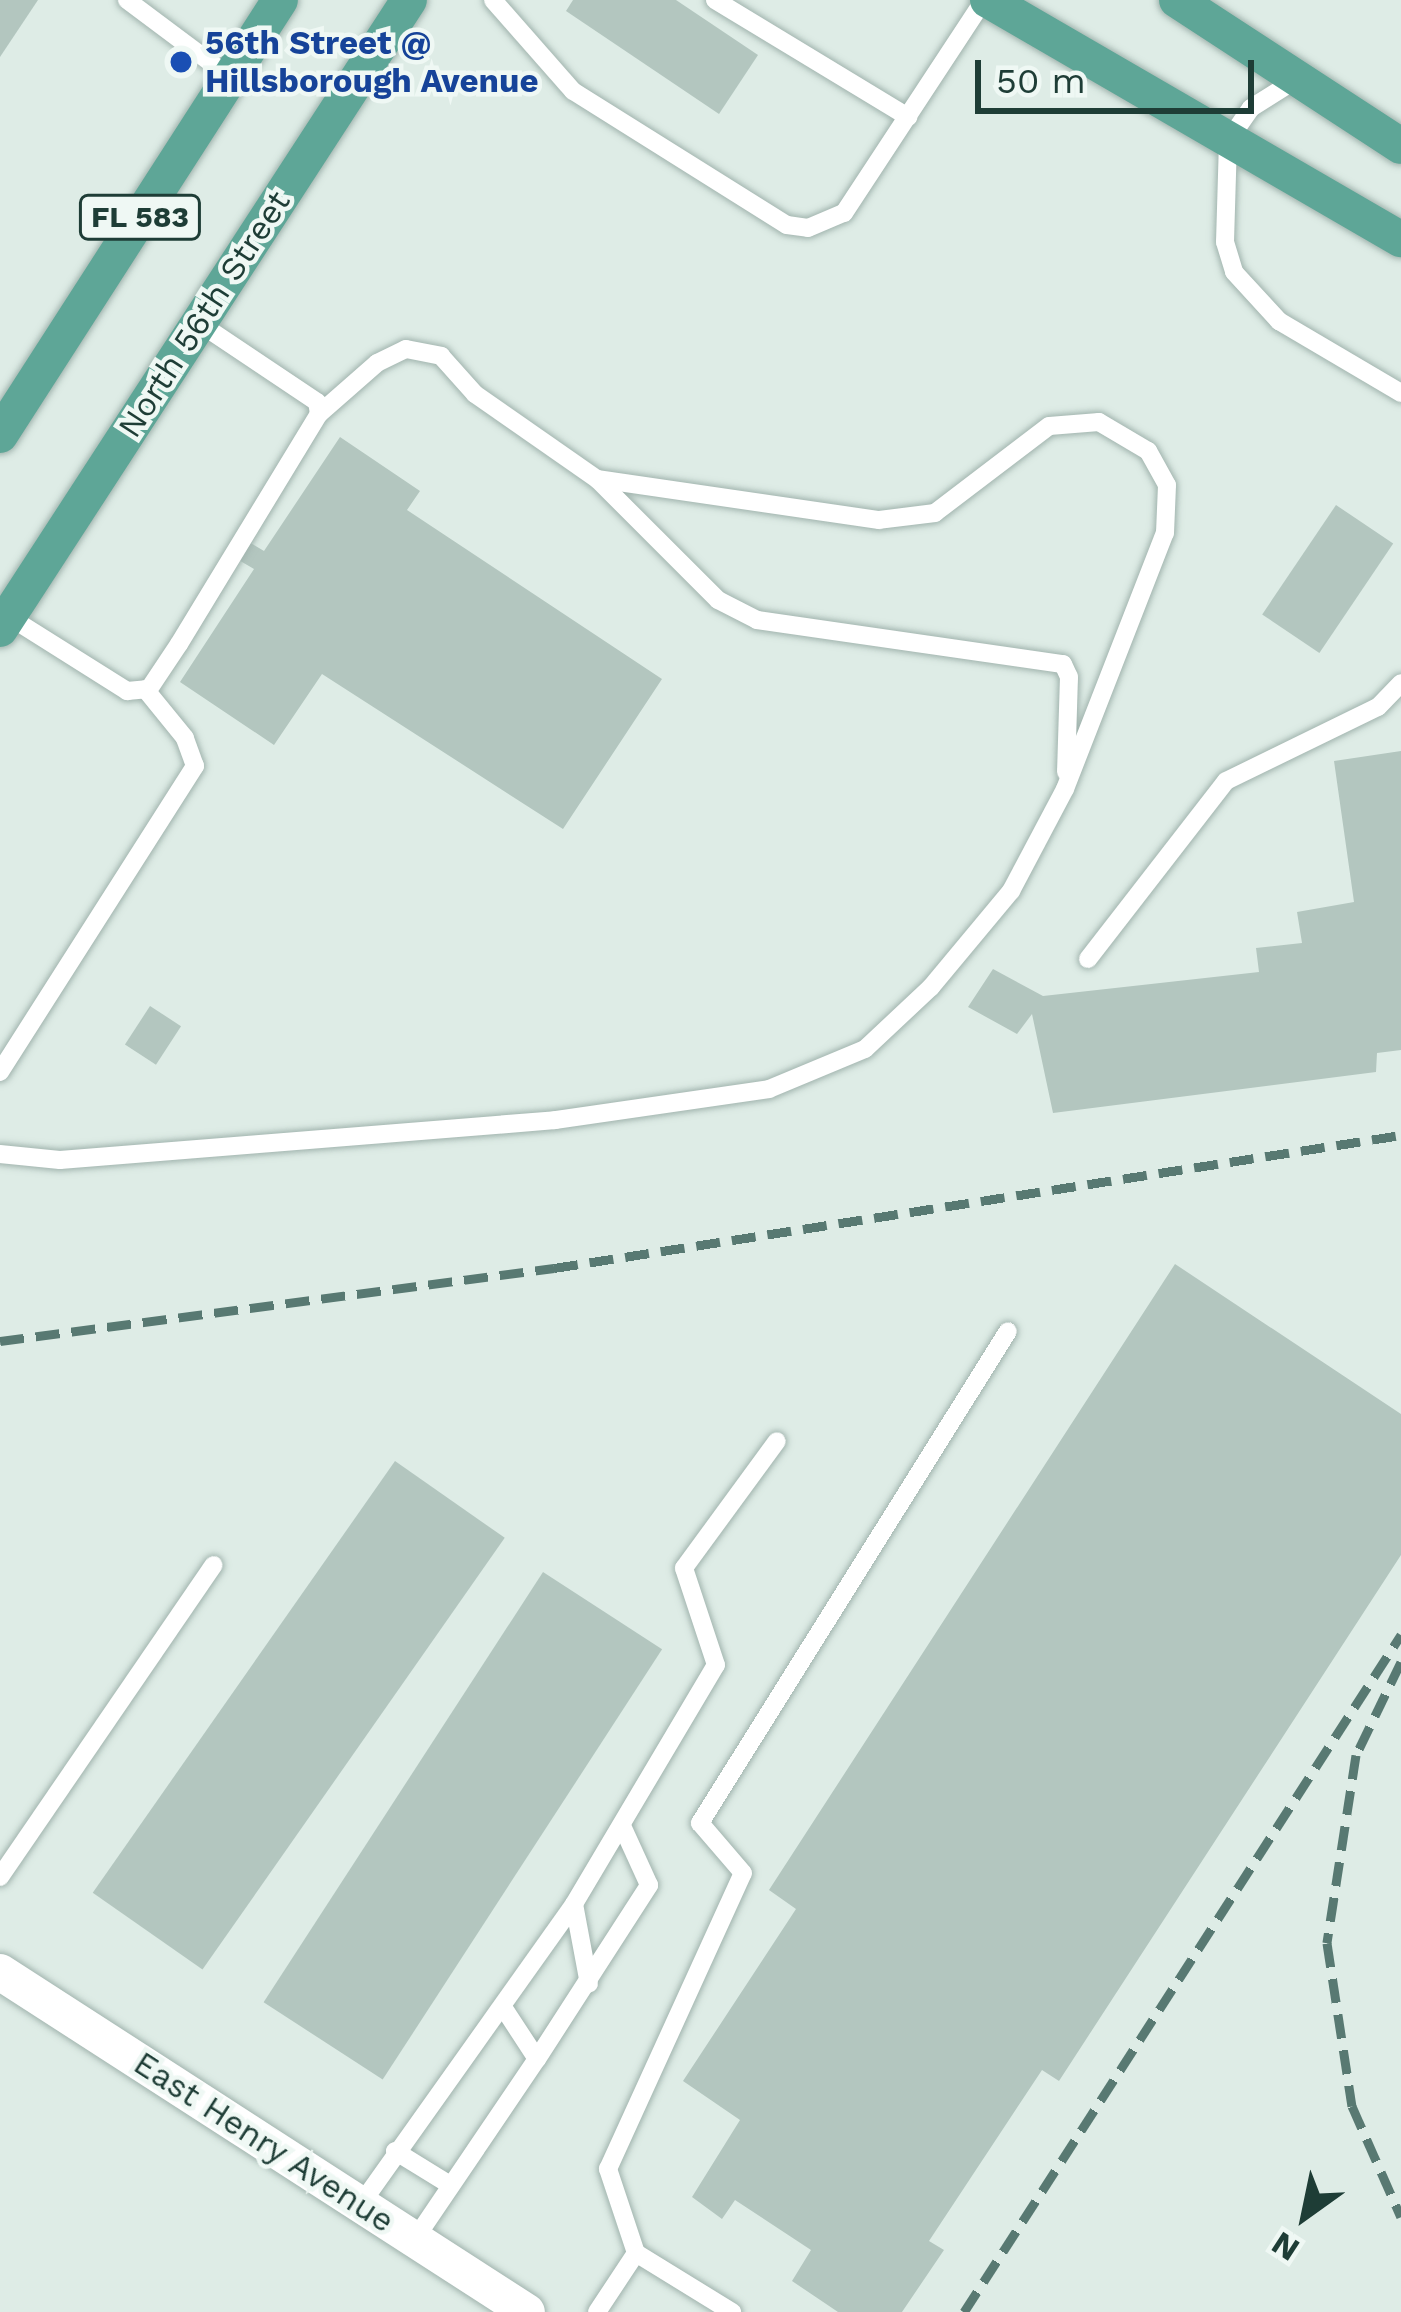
<!DOCTYPE html>
<style>
body{margin:0}
#map{position:relative;width:1401px;height:2312px;overflow:hidden;background:#deece6;font-family:"Work Sans",sans-serif}
div>[style]{position:absolute}
[style*='--x']{left:calc(var(--x)*1px);top:calc(var(--y)*1px);width:calc(var(--w)*1px);rotate:calc(var(--a)*1deg)}
.building>*{inset:0;background:#b3c6bf;transform-origin:0 0}
.roads{filter:drop-shadow(0 0 3px #a1b4ae) drop-shadow(0 0 3px #a1b4ae)}
.service>*{height:18px;margin:-9px;padding:0 9px;transform-origin:9px;border-radius:9px;background:#fff}
.minor>*{height:36px;margin:-18px;padding:0 18px;transform-origin:18px;border-radius:18px;background:#fff}
.primary>*{height:36px;margin:-18px;padding:0 18px;transform-origin:18px;border-radius:18px;background:#5ea697}
.rail>*{height:9px;margin-top:-4.5px;transform-origin:0;background:repeating-linear-gradient(90deg,#587972 0 24px,transparent 0 36px)}
.dots>*{width:33px;height:33px;translate:-50% -50%;box-sizing:border-box;border:6px solid #eff8f4;border-radius:50%}
span{translate:-50% -50%;white-space:nowrap;text-align:center;line-height:1.15;-webkit-text-stroke:9px #eff8f4;paint-order:stroke}
.shield-label span{padding:3px 9px;background:#eff8f4;border:3px solid;border-radius:9px;-webkit-text-stroke-width:0}
.shield-label{font-size:30px;color:#1e3d36;font-weight:700}
.transit-label{font-size:33px;color:#164399;font-weight:700}
.left{translate:0 -50%;text-align:left}
.street-label{font-size:33px;color:#1e3d36}
.north{position:absolute;left:1245px;top:2156px;width:120px;height:120px;-webkit-text-stroke:9px #eff8f4;paint-order:stroke;rotate:213deg;font-size:33px;font-weight:700;line-height:48px;text-align:center;color:#1e3d36}
.north::after{content:'';display:block;margin:auto;width:42px;height:54px;background:#1e3d36;clip-path:polygon(50% 0,100% 100%,50% 72%,0 100%)}
.scale{position:absolute;left:975px;top:60px;width:279px;height:54px;box-sizing:border-box;border:6px solid #1e3d36;border-top:0;padding-left:15px;font-size:36px;line-height:42px;white-space:nowrap;color:#1e3d36;-webkit-text-stroke:9px #eff8f4;paint-order:stroke}
</style>
<div id="map">
<div class="building">
<div style="clip-path:polygon(0 0,38px 0,0 57px)"></div>
<div style="clip-path:polygon(573px 0,676px 0,758px 55px,719px 114px,566px 11px)"></div>
<div style="clip-path:polygon(340px 437px,420px 491px,407px 510px,662px 679px,563px 829px,322px 674px,274px 745px,180px 682px,254px 569px,237px 559px,249px 542px,264px 551px)"></div>
<div style="left:1336px;top:505px;width:69px;height:132px;rotate:34deg"></div>
<div style="clip-path:polygon(1401px 751px,1401px 1050px,1377px 1053px,1376px 1072px,1053px 1113px,1032px 1014px,1017px 1034px,968px 1007px,993px 969px,1043px 996px,1259px 972px,1256px 948px,1302px 943px,1297px 912px,1354px 902px,1334px 761px)"></div>
<div style="left:150px;top:1006px;width:37px;height:46px;rotate:33deg"></div>
<div style="clip-path:polygon(1175px 1264px,1401px 1414px,1401px 1555px,1059px 2081px,1042px 2070px,929px 2241px,944px 2250px,902px 2312px,838px 2312px,792px 2281px,811px 2250px,735px 2200px,722px 2219px,692px 2197px,740px 2120px,683px 2081px,796px 1909px,769px 1890px)"></div>
<div style="left:395px;top:1461px;width:134px;height:527px;rotate:35deg"></div>
<div style="left:543px;top:1572px;width:142px;height:513px;rotate:33deg"></div>
</div>
<div class="roads">
<div class="service">
<div style="--x:127;--y:0;--w:129;--a:36.8"></div>
<div style="--x:493;--y:0;--w:121;--a:48.7"></div>
<div style="--x:573;--y:91;--w:252;--a:32.1"></div>
<div style="--x:787;--y:225;--w:21;--a:8"></div>
<div style="--x:808;--y:228;--w:39;--a:-23"></div>
<div style="--x:844;--y:213;--w:255;--a:-56.7"></div>
<div style="--x:715;--y:0;--w:226;--a:31.2"></div>
<div style="--x:1294;--y:81;--w:51;--a:147.9"></div>
<div style="--x:1251;--y:108;--w:40;--a:124.9"></div>
<div style="--x:1228;--y:141;--w:101;--a:91.7"></div>
<div style="--x:1225;--y:242;--w:31;--a:73"></div>
<div style="--x:1234;--y:272;--w:67;--a:47.4"></div>
<div style="--x:1279;--y:321;--w:142;--a:30.5"></div>
<div style="--x:319;--y:414;--w:77;--a:-41.3"></div>
<div style="--x:377;--y:363;--w:32;--a:-26"></div>
<div style="--x:406;--y:349;--w:36;--a:11"></div>
<div style="--x:441;--y:356;--w:51;--a:48.2"></div>
<div style="--x:475;--y:394;--w:149;--a:34.9"></div>
<div style="--x:597;--y:479;--w:171;--a:45"></div>
<div style="--x:718;--y:600;--w:44;--a:27.1"></div>
<div style="--x:757;--y:620;--w:309;--a:8.2"></div>
<div style="--x:1063;--y:664;--w:14;--a:65"></div>
<div style="--x:1069;--y:677;--w:95;--a:91.8"></div>
<div style="--x:8;--y:616;--w:141;--a:32.2"></div>
<div style="--x:127;--y:691;--w:22;--a:-5"></div>
<div style="--x:149;--y:689;--w:54;--a:-56.3"></div>
<div style="--x:179;--y:644;--w:269;--a:-58.7"></div>
<div style="--x:319;--y:414;--w:12;--a:-99"></div>
<div style="--x:317;--y:402;--w:142;--a:-146.2"></div>
<div style="--x:1088;--y:959;--w:225;--a:-52.2"></div>
<div style="--x:1226;--y:781;--w:169;--a:-26"></div>
<div style="--x:1378;--y:707;--w:33;--a:-46"></div>
<div style="--x:0;--y:1072;--w:363;--a:-57.5"></div>
<div style="--x:195;--y:766;--w:30;--a:-110"></div>
<div style="--x:185;--y:738;--w:63;--a:-129.2"></div>
<div style="--x:0;--y:1154;--w:60;--a:5.7"></div>
<div style="--x:60;--y:1160;--w:497;--a:-4.6"></div>
<div style="--x:555;--y:1120;--w:216;--a:-8.2"></div>
<div style="--x:769;--y:1089;--w:104;--a:-22.6"></div>
<div style="--x:865;--y:1049;--w:91;--a:-43.2"></div>
<div style="--x:931;--y:987;--w:125;--a:-50.2"></div>
<div style="--x:1011;--y:891;--w:115;--a:-62.1"></div>
<div style="--x:1065;--y:789;--w:275;--a:-68.7"></div>
<div style="--x:1165;--y:533;--w:48;--a:-87.6"></div>
<div style="--x:1167;--y:485;--w:39;--a:-119"></div>
<div style="--x:1148;--y:451;--w:57;--a:-149.4"></div>
<div style="--x:1099;--y:422;--w:50;--a:175.4"></div>
<div style="--x:1049;--y:426;--w:143;--a:142.7"></div>
<div style="--x:935;--y:513;--w:56;--a:172.9"></div>
<div style="--x:879;--y:520;--w:285;--a:-171.7"></div>
<div style="--x:0;--y:1877;--w:378;--a:-55.6"></div>
<div style="--x:574;--y:1904;--w:81;--a:79.4"></div>
<div style="--x:537;--y:2059;--w:207;--a:-57.2"></div>
<div style="--x:649;--y:1885;--w:63;--a:-114.5"></div>
<div style="--x:395;--y:2151;--w:65;--a:31.7"></div>
<div style="--x:361;--y:2204;--w:368;--a:-54.6"></div>
<div style="--x:574;--y:1904;--w:278;--a:-59.3"></div>
<div style="--x:716;--y:1665;--w:102;--a:-108.3"></div>
<div style="--x:684;--y:1568;--w:157;--a:-53.8"></div>
<div style="--x:415;--y:2239;--w:217;--a:-55.9"></div>
<div style="--x:537;--y:2059;--w:62;--a:-123.2"></div>
<div style="--x:636;--y:2253;--w:89;--a:-108.4"></div>
<div style="--x:608;--y:2169;--w:325;--a:-65.5"></div>
<div style="--x:743;--y:1873;--w:66;--a:-130.7"></div>
<div style="--x:700;--y:1823;--w:580;--a:-57.95"></div>
<div style="--x:597;--y:2312;--w:71;--a:-56.5"></div>
<div style="--x:636;--y:2253;--w:113;--a:31.6"></div>
</div>
<div class="minor">
<div style="--x:0;--y:1972;--w:627;--a:32.83"></div>
</div>
<div class="primary">
<div style="--x:988;--y:0;--w:477;--a:30.1"></div>
<div style="--x:1177;--y:0;--w:267;--a:33.1"></div>
<div style="--x:0;--y:435;--w:517;--a:-57.23"></div>
<div style="--x:0;--y:629;--w:750;--a:-56.97"></div>
</div>
</div>
<div class="rail">
<div style="--x:0;--y:1341;--w:559;--a:-7.51"></div>
<div style="--x:554;--y:1268;--w:857;--a:-8.92"></div>
<div style="--x:1401;--y:1662;--w:103;--a:115.8"></div>
<div style="--x:1356;--y:1755;--w:190;--a:98.8"></div>
<div style="--x:1327;--y:1943;--w:165;--a:81.3"></div>
<div style="--x:1352;--y:2106;--w:121;--a:66.2"></div>
<div style="--x:964;--y:2312;--w:806;--a:-57.16"></div>
</div>
<div class="dots">
<div style="left:181px;top:62px;background:#1a4fb4"></div>
</div>
<div class="shield-label">
<span style="left:140px;top:217px">FL 583</span>
</div>
<div class="transit-label">
<span class="left" style="left:205px;top:62px">56th Street @<br>Hillsborough Avenue</span>
</div>
<div class="street-label">
<span style="left:204px;top:314px;rotate:-57deg">North 56th Street</span>
<span style="left:264px;top:2142px;rotate:33deg">East Henry Avenue</span>
</div>
<div class="north">N</div>
<div class="scale">50 m</div>
</div>
